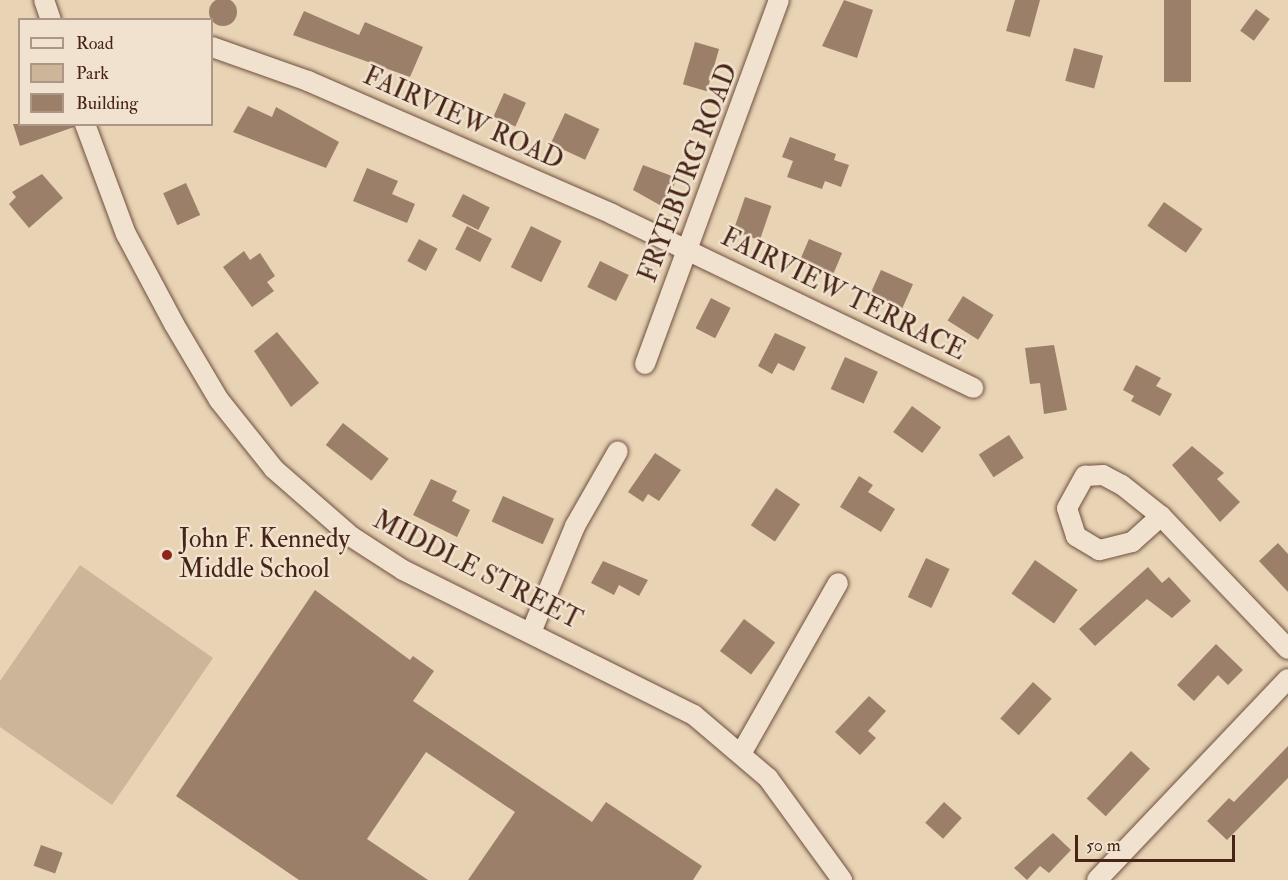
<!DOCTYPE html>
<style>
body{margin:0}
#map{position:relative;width:1288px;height:880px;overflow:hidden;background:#e8d3b5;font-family:"IM FELL Double Pica",serif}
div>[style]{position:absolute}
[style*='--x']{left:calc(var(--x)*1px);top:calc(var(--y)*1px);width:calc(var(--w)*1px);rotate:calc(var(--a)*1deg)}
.green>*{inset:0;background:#cdb59a}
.building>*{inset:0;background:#9b7f69;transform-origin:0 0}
.round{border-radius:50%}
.roads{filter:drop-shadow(0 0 2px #6f503e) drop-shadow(0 0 2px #6f503e)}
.minor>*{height:20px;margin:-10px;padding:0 10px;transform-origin:10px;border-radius:10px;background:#f0e2cf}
.dots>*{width:16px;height:16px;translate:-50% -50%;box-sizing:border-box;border:3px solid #f0e2cf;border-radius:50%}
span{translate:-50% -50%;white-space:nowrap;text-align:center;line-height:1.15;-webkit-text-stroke:5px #f0e2cf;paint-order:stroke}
.street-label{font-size:26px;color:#472416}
.poi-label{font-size:26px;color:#472416}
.left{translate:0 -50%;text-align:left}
.legend{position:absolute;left:18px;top:18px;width:195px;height:108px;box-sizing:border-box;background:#f0e2cf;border:2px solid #ac9685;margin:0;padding:8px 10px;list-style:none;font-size:18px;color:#472416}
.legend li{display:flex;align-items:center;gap:12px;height:30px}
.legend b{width:30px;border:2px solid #ac9685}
.scale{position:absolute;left:1075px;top:835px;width:160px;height:27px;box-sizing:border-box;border:3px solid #472416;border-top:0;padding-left:8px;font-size:18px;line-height:21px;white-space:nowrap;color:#472416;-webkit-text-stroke:4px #f0e2cf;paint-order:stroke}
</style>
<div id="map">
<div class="green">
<div style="clip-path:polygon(80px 565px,213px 658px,112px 805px,0 727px,0 681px)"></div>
</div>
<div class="building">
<div class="round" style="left:209px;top:-2px;width:28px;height:28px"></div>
<div style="clip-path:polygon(844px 0,873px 10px,857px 58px,822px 46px)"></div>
<div style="clip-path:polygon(1015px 0,1040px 0,1030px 37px,1006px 31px)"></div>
<div style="left:1164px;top:0;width:27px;height:82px"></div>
<div style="left:1256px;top:9px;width:17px;height:27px;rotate:36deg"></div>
<div style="clip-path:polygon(304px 11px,359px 35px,365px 22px,423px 47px,410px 77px,293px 35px)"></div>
<div style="left:695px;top:42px;width:25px;height:44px;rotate:16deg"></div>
<div style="left:1074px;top:48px;width:30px;height:34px;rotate:15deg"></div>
<div style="left:504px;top:93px;width:24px;height:26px;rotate:24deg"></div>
<div style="clip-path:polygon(248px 106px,272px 117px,276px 107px,339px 142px,326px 168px,233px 132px)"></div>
<div style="left:565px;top:113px;width:38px;height:34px;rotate:25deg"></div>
<div style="clip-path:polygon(13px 124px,73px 124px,74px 127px,20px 146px)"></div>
<div style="clip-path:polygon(790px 137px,836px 154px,834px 160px,849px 165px,841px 187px,825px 181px,822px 189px,787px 177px,793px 161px,782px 157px)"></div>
<div style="clip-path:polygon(643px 165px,677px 178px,665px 208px,633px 190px)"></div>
<div style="clip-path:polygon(367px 168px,398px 181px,392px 194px,415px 204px,407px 223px,353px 201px)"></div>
<div style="clip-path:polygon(42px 174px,63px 198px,29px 228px,9px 204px,16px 197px,12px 192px)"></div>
<div style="left:186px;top:183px;width:35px;height:25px;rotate:66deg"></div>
<div style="left:463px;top:194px;width:30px;height:25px;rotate:27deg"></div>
<div style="left:745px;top:197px;width:28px;height:36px;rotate:19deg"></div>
<div style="left:1164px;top:202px;width:47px;height:29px;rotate:35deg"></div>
<div style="left:467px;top:226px;width:28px;height:26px;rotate:27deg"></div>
<div style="left:531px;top:226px;width:34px;height:46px;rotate:26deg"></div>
<div style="left:419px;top:239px;width:21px;height:25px;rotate:28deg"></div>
<div style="left:809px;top:239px;width:36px;height:26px;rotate:23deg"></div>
<div style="clip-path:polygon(244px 251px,250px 260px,260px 253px,275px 276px,267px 282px,274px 291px,252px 307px,223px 267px)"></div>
<div style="left:600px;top:261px;width:32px;height:29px;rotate:26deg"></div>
<div style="left:881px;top:270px;width:35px;height:26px;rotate:24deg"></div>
<div style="left:963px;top:296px;width:36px;height:29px;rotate:32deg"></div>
<div style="left:711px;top:298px;width:22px;height:34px;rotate:27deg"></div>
<div style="clip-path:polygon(277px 332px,319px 383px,291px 407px,254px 351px)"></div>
<div style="clip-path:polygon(775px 333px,806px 347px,794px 371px,778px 363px,772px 374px,758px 366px)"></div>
<div style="clip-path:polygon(1054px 345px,1067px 410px,1044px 414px,1040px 383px,1030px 384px,1025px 348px)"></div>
<div style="left:845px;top:357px;width:36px;height:35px;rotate:24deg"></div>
<div style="clip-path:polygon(1136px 365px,1161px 378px,1156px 386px,1172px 394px,1160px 416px,1131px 401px,1134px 396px,1123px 390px)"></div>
<div style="left:912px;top:406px;width:36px;height:32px;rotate:36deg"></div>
<div style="left:343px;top:423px;width:58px;height:28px;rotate:38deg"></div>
<div style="left:1009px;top:435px;width:27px;height:36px;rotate:57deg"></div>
<div style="clip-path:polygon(1192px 446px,1224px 473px,1217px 479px,1240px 502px,1220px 522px,1172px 465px)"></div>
<div style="clip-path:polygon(655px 453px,681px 470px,659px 501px,648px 494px,643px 502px,628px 492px)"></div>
<div style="clip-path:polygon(859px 476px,873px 485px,868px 492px,895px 509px,881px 532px,840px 507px)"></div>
<div style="clip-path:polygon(431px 479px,457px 491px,452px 501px,470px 510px,457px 537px,413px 515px)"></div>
<div style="left:776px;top:488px;width:29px;height:45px;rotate:34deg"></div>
<div style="left:503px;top:496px;width:56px;height:28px;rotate:24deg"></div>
<div style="clip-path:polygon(1278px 543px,1288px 554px,1288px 592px,1259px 561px)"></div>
<div style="left:926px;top:558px;width:26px;height:43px;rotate:25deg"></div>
<div style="left:1035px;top:560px;width:52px;height:41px;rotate:35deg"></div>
<div style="clip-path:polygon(603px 561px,648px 580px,639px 596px,619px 585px,614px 595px,591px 583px)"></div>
<div style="clip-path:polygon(1148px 567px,1162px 583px,1169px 577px,1191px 601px,1172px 618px,1147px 599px,1095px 646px,1079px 629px)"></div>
<div style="clip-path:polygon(315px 590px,410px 660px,413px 656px,434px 671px,413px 701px,592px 822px,606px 802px,702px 866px,693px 880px,468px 880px,515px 812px,426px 752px,367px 839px,428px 880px,299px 880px,176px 796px)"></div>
<div style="left:744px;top:619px;width:39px;height:40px;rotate:37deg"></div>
<div style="clip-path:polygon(1216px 644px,1243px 670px,1228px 685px,1218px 675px,1194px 701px,1177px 685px)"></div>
<div style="left:1033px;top:682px;width:25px;height:49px;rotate:42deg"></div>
<div style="clip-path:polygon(869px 696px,886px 711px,868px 731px,876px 738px,860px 755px,835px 732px)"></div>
<div style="clip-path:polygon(1288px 746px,1288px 778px,1227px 840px,1207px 821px,1229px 798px,1234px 802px)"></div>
<div style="left:1131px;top:751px;width:26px;height:65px;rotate:43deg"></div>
<div style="left:944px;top:802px;width:24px;height:28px;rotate:42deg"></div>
<div style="clip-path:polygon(1053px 833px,1071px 850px,1049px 873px,1040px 866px,1027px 880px,1014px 868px)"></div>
<div style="left:41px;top:845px;width:23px;height:22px;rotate:20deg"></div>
</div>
<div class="roads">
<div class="minor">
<div style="--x:44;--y:0;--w:21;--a:71"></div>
<div style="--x:212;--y:47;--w:102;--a:19.5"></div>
<div style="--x:308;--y:81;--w:332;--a:23.6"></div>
<div style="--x:612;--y:214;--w:401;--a:25.7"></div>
<div style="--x:85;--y:124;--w:117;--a:69.6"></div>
<div style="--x:126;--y:234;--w:102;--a:61.9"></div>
<div style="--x:174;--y:324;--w:88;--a:59.4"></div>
<div style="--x:219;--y:400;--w:88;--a:51.4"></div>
<div style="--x:274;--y:469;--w:103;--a:41.1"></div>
<div style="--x:352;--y:537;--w:61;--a:32.9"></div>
<div style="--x:403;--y:570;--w:325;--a:26.5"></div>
<div style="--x:694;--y:715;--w:97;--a:40.4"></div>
<div style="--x:768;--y:778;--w:126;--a:54"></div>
<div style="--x:645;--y:364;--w:388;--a:-69.8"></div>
<div style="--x:1161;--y:516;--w:39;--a:138"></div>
<div style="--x:1132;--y:542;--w:34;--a:166"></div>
<div style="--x:1099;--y:550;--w:27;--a:-149"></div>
<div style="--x:1076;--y:536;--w:29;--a:-108"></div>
<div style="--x:1067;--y:508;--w:37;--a:-61"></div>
<div style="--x:1085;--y:476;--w:18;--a:-3"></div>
<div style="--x:1103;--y:475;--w:21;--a:28"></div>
<div style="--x:1122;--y:485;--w:50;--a:38.5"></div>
<div style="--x:1161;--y:516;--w:184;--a:46.3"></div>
<div style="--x:532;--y:630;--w:113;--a:-67.5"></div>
<div style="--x:575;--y:526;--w:86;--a:-60.2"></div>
<div style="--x:742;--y:752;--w:194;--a:-60.4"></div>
<div style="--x:1097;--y:880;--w:277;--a:-46.5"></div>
</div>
</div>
<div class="dots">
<div style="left:167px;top:555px;background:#8f2418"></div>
</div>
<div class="street-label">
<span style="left:463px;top:119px;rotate:24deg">FAIRVIEW ROAD</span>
<span style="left:689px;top:173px;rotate:-69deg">FRYEBURG ROAD</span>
<span style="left:843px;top:295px;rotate:26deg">FAIRVIEW TERRACE</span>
<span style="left:477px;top:571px;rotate:27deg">MIDDLE STREET</span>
</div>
<div class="poi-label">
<span class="left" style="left:179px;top:555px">John F. Kennedy<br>Middle School</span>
</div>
<ul class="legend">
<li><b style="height:8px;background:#f0e2cf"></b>Road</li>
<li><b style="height:16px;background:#cdb59a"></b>Park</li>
<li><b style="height:16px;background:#9b7f69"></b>Building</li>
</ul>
<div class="scale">50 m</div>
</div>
